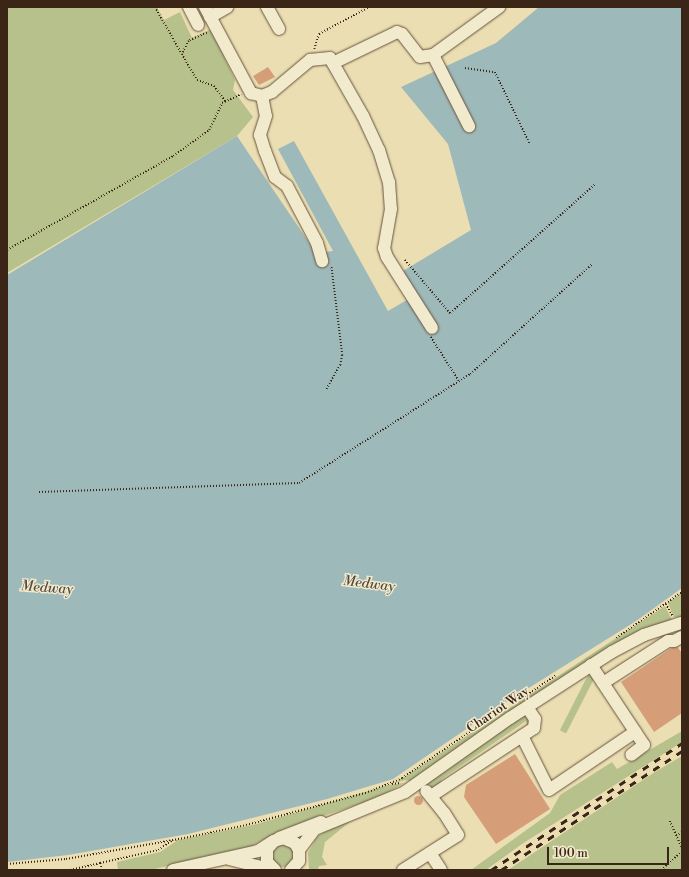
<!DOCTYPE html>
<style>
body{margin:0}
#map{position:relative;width:689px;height:877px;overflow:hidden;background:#ebdeb2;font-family:"Libre Bodoni",serif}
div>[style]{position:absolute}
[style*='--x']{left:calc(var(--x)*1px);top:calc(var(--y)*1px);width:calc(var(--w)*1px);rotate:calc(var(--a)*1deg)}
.green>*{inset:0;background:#b7c18c;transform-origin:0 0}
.round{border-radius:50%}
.water>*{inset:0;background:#9eb9b9}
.building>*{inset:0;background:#d59e78}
.path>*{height:1.5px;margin-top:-0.75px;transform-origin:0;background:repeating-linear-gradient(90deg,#3a2517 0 1px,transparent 0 3px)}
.roads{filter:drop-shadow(0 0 1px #66533e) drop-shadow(0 0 1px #66533e)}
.minor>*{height:12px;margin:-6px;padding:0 6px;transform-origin:6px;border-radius:6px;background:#f2eacd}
.rail>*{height:2.5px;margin-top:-1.25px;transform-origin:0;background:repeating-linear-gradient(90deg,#3a2517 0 7px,transparent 0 14px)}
span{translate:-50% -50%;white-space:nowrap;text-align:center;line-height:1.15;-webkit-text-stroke:3px #f2eacd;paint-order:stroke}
.street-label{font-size:13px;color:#3a2517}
.water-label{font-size:14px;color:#534a40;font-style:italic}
.frame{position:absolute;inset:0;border:8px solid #3a2517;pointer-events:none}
.scale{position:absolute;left:547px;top:847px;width:122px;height:18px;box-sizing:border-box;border:2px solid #3a2517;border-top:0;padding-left:5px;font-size:12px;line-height:14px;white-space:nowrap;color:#3a2517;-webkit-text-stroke:3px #f2eacd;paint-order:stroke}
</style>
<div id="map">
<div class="green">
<div style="clip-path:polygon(7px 7px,157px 7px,164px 20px,180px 12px,192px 38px,211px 29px,235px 80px,233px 90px,253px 117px,237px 136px,7px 273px)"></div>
<div style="clip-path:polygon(682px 592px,682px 617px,674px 617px,668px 603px)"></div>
<div style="clip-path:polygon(665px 606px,672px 620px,647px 628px,411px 781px,405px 780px,395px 783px)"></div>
<div style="left:588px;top:675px;width:7px;height:62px;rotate:27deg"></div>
<div style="clip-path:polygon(525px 714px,530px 716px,528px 726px,526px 721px,442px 779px,438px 787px,432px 789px,429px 784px,430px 780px)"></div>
<div style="clip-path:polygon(682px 731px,682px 742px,522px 844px,486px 870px,471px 870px,550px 813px,560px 795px,612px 762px,617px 769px)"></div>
<div style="clip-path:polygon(682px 756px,682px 870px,508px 870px,655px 772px)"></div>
<div style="clip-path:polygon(404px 783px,377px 798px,284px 829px,248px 848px,150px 870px,118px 870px,117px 862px,160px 852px,178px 840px,257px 824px,388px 785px)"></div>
<div style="clip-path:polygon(351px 821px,325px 842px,322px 857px,327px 865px,319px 866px,318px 870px,309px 870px,308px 853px,317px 837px,332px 827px)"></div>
<div class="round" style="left:272px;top:845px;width:22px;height:22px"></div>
</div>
<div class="water">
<div style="clip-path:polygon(539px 7px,682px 7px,682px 588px,636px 621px,503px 704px,393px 779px,327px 799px,188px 834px,68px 855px,7px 862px,7px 275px,237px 136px,316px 253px,333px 251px,278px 149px,294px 141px,388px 311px,417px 294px,403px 271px,471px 230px,448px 144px,401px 87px,496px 43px)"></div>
</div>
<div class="building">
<div style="clip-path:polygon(268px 67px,275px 77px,259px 85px,253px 76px)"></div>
<div style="clip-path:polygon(676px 645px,682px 653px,682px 713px,654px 732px,621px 682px)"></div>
<div style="clip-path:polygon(515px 754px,550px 809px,496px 844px,464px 797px,466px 785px)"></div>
<div class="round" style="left:413.5px;top:795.5px;width:9px;height:9px"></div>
</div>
<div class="path">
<div style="--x:155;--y:7;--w:54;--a:60.1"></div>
<div style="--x:207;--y:33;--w:20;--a:156"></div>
<div style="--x:189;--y:41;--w:15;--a:118"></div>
<div style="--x:182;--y:54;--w:30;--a:60"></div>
<div style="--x:197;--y:80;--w:18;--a:19"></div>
<div style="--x:214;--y:86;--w:20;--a:53"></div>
<div style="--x:314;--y:49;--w:16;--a:-72"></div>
<div style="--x:319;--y:34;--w:57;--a:-28.4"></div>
<div style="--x:465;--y:68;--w:30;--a:8"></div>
<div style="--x:495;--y:72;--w:80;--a:64.1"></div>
<div style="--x:7;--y:250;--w:191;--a:-29.5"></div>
<div style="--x:173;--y:156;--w:44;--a:-35.8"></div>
<div style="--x:209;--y:130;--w:30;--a:-64"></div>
<div style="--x:222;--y:103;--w:21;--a:-25"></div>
<div style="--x:405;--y:260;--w:70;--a:49.7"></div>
<div style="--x:450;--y:313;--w:193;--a:-41.6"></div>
<div style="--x:431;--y:337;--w:52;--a:57.5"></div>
<div style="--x:326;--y:389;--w:28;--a:-60"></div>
<div style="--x:340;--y:365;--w:10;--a:-79"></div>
<div style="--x:342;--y:355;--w:90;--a:-97"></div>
<div style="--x:39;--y:492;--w:260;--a:-2"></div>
<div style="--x:299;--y:483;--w:203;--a:-32.5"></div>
<div style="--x:470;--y:374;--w:164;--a:-42"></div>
<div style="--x:666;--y:604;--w:14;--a:60"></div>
<div style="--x:616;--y:638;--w:80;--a:-34.9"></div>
<div style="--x:522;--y:698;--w:40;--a:-34"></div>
<div style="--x:392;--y:784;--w:8;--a:-7"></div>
<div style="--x:670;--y:821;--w:30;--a:66"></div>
<div style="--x:676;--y:836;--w:7;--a:-34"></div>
<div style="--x:7;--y:864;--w:59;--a:-4.8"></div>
<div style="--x:66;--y:859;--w:120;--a:-10.1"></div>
<div style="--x:184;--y:838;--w:63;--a:-11.8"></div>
<div style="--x:246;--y:825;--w:126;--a:-15.1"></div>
<div style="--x:368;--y:792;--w:37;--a:-22"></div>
<div style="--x:402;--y:778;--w:122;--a:-34.3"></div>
<div style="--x:70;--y:870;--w:31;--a:-13"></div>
<div style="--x:102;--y:870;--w:7;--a:-106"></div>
<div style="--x:100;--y:863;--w:59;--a:-12.6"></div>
<div style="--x:158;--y:850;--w:18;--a:-34"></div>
<div style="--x:661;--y:870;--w:28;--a:-42"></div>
</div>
<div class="roads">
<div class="minor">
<div style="--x:189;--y:7;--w:20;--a:63"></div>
<div style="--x:205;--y:7;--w:98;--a:61.9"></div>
<div style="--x:251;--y:93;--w:11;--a:15"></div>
<div style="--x:262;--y:96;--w:11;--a:-22"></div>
<div style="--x:272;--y:92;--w:50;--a:-40.1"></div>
<div style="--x:310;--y:60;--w:20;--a:-6"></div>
<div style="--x:330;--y:58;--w:67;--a:60.4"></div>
<div style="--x:363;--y:116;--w:38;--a:65"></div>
<div style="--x:379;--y:150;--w:34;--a:73"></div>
<div style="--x:389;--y:182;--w:27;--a:86"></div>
<div style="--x:391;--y:209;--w:40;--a:100"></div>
<div style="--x:384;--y:248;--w:9;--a:72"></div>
<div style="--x:387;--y:257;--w:84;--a:57.6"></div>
<div style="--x:267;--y:7;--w:25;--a:61"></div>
<div style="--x:210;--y:17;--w:20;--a:-30"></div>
<div style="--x:433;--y:55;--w:82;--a:-36"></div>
<div style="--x:333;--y:63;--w:71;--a:-25.8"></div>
<div style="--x:397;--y:32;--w:5;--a:22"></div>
<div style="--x:402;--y:34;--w:29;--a:52"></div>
<div style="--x:420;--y:57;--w:13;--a:-9"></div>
<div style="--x:433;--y:55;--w:80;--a:63.1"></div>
<div style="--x:262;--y:96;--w:20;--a:79"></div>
<div style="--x:266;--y:116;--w:20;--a:108"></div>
<div style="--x:260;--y:135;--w:17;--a:73"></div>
<div style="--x:265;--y:151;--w:28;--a:69"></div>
<div style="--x:275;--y:177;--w:15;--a:37"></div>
<div style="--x:287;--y:186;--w:64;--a:62.2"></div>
<div style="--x:317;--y:243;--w:19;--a:74"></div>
<div style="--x:591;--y:665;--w:96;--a:56.5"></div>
<div style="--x:644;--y:745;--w:16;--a:142"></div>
<div style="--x:603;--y:683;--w:77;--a:-32.9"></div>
<div style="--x:668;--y:641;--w:6;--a:0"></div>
<div style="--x:674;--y:641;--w:9;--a:-27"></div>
<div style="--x:522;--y:736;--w:60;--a:63.4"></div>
<div style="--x:549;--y:790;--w:104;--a:-34"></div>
<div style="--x:431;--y:796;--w:123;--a:-33.4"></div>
<div style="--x:534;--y:728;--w:9;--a:-84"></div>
<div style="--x:535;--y:719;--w:14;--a:-124"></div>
<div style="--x:279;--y:838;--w:45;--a:-20.9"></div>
<div style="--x:299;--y:850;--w:26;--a:-53"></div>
<div style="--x:315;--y:829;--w:97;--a:-22.3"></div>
<div style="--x:405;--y:792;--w:128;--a:-35.2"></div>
<div style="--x:510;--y:718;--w:121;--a:-32.9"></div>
<div style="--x:612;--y:652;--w:36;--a:-28"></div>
<div style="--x:644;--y:635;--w:40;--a:-18"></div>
<div style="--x:430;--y:853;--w:20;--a:57"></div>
<div style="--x:229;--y:859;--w:45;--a:14"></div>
<div style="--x:173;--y:870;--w:87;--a:-12.6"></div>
<div style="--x:258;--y:851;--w:17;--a:-33"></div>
<div style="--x:275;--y:870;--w:11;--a:-135"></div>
<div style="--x:267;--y:862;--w:13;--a:-90"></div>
<div style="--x:267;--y:849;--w:11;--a:-49"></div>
<div style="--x:274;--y:841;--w:9;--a:-18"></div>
<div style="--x:283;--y:838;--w:13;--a:23"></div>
<div style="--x:295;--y:843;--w:8;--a:60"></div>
<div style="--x:299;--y:850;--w:11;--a:90"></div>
<div style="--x:299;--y:861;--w:12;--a:132"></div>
<div style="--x:403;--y:870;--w:65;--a:-32.5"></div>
<div style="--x:458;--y:835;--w:26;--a:-122"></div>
<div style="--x:444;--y:813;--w:28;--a:-129"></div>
</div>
</div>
<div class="rail">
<div style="--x:491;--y:870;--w:229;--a:-33.6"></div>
<div style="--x:501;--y:870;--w:217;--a:-33.3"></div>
</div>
<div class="street-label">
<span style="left:498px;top:710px;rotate:-34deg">Chariot Way</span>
</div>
<div class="water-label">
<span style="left:369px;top:584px;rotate:7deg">Medway</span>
<span style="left:47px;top:588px;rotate:4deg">Medway</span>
</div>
<div class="frame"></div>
<div class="scale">100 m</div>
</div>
